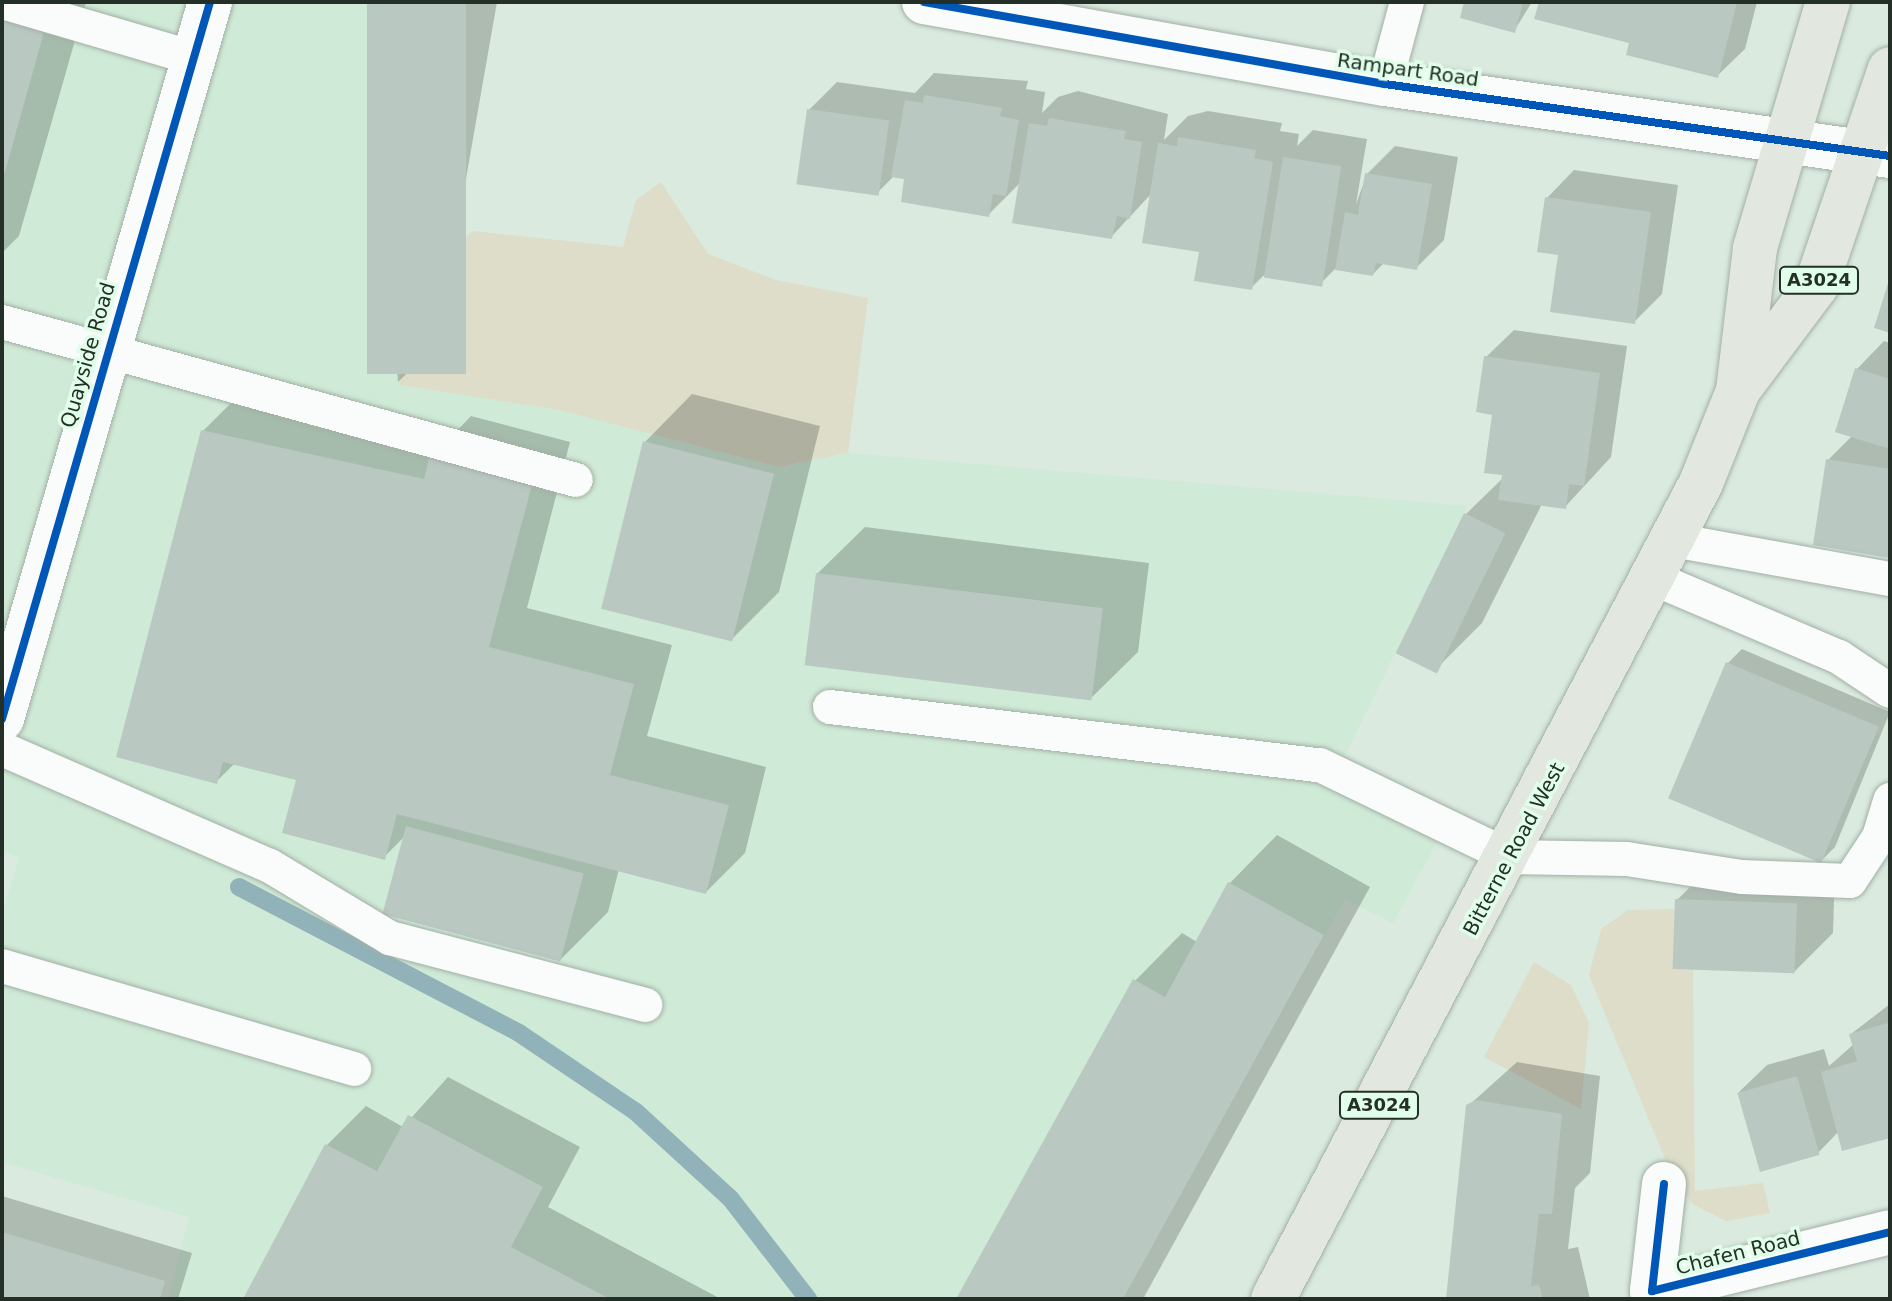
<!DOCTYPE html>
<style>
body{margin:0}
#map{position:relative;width:1892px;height:1301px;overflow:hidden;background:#daeade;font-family:"DejaVu Sans",sans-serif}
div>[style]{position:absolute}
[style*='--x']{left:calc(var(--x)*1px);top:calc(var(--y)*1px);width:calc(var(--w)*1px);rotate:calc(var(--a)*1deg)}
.built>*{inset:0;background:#cfead6}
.green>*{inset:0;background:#ddddca}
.shadow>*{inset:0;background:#0003}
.stream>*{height:18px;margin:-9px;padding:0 9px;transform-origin:9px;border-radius:9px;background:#91b2b8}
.building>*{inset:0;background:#bac8c2;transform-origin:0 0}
.roads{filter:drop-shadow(0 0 2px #a2afa6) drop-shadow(0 0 2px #a2afa6)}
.service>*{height:34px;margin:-17px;padding:0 17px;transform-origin:17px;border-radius:17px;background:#f9fcfa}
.minor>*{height:44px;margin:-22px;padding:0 22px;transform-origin:22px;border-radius:22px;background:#f9fcfa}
.primary>*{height:44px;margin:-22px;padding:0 22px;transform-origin:22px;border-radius:22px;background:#e2e7df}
.cycleway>*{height:8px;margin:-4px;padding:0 4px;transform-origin:4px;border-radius:4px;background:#0057b8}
span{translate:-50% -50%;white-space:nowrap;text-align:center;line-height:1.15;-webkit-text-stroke:7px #e0fee9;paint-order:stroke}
.shield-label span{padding:2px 6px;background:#e0fee9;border:2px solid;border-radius:6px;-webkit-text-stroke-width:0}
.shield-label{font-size:18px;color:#242f27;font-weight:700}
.street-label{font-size:20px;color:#242f27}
.frame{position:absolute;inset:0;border:4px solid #242f27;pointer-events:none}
</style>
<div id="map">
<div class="built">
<div style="clip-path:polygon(2px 2px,466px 2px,399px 385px,559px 410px,778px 467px,848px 453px,1467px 506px,1344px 758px,1453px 813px,1393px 923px,1345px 899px,1123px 1299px,168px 1299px,189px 1217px,2px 1162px,2px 914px,19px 858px,2px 850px)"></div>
</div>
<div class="green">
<div style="clip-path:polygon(661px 182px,708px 254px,776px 280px,868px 298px,848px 453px,778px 467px,559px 410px,399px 385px,409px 326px,439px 260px,473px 231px,623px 247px,636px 200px)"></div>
<div style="clip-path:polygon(1675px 909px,1673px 969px,1693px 970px,1695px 1191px,1763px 1183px,1770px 1213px,1726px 1221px,1694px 1205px,1675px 1183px,1589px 975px,1601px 929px,1628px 910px)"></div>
<div style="clip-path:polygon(1534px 962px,1571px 985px,1589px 1023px,1581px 1109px,1484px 1057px)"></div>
</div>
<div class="shadow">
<div style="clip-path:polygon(2px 2px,86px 2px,19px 236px,2px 253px)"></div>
<div style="clip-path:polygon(369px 2px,497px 2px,437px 344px,398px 382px)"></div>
<div style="clip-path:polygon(1466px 2px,1532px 2px,1514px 31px)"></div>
<div style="clip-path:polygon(1541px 2px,1757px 2px,1745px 49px,1717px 76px)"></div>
<div style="clip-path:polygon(934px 73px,1028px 81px,1026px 89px,1045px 92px,1042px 113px,1058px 97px,1078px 91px,1168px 114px,1164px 140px,1188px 116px,1208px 111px,1282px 123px,1280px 131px,1299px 134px,1297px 146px,1313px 130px,1367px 139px,1356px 204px,1367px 174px,1395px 146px,1458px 157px,1444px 240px,1416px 268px,1384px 263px,1373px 274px,1336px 268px,1319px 285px,1263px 276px,1251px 288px,1202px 250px,1152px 193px,1111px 237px,1020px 183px,988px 215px,906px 177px,895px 175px,877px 193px,809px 110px,837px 82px,915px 93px)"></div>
<div style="clip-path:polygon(1574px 170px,1678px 185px,1662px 294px,1635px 321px,1561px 253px,1547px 198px)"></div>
<div style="clip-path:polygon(1514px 330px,1627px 346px,1611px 457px,1565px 507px,1542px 504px,1482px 623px,1435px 670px,1466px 514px,1504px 477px,1486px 357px)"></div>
<div style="clip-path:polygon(1884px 341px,1890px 343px,1890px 556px,1828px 460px,1853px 435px,1857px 369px)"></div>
<div style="clip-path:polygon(242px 392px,450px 438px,471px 416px,570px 442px,527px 608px,672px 645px,647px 736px,766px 767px,745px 853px,706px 892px,619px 869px,608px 912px,560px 960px,405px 836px,384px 857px,298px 779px,235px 763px,217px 781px,203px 431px)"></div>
<div style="clip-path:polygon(692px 394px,820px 426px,779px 592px,732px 639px,645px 442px)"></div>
<div style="clip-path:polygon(865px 527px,1149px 563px,1138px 652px,1090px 699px,817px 574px)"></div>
<div style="clip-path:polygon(1742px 649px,1890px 712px,1835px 847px,1821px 861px,1728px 663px)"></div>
<div style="clip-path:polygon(1277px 835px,1370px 887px,1143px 1299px,959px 1299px,1135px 981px,1182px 933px,1197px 942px,1230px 883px)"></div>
<div style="clip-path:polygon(1716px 861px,1835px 865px,1833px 933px,1794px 972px,1677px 900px)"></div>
<div style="clip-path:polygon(1890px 1004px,1890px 1136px,1844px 1149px,1839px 1131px,1818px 1153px,1739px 1092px,1767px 1065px,1824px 1049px,1829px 1066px,1854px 1044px,1851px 1034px)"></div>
<div style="clip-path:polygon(1517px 1062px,1600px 1076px,1590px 1173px,1575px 1188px,1568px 1249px,1578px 1247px,1590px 1299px,1456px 1299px,1468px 1106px)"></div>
<div style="clip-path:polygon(448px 1077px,580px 1147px,548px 1207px,721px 1299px,245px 1299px,327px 1145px,366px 1106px,403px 1127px)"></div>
<div style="clip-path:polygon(2px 1196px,192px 1253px,178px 1299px,2px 1299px)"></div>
</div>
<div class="stream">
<div style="--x:239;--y:887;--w:316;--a:27.5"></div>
<div style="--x:519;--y:1033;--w:141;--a:34"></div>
<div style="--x:636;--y:1112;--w:127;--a:42.5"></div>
<div style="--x:730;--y:1198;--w:128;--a:52.3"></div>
</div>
<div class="building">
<div style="left:367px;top:2px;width:99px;height:372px"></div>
<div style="clip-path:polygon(1464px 2px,1523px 2px,1515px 33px,1460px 18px)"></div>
<div style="clip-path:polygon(1539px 2px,1737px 2px,1718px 78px,1626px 55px,1629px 43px,1534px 19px)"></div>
<div style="clip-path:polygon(2px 20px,44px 32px,3px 179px,2px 178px)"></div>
<div style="clip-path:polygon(924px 95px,1002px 108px,1000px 116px,1019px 120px,1006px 196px,993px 194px,989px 217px,901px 202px,904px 179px,891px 177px,905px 100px,923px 103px)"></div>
<div style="left:807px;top:109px;width:83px;height:76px;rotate:8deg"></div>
<div style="clip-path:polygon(1049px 118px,1126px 131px,1124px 139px,1142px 142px,1130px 219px,1117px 216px,1112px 239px,1012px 223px,1029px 123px,1047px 126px)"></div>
<div style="clip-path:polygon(1178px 137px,1256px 150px,1254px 158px,1273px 162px,1252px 290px,1194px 281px,1199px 252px,1142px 243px,1158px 143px,1177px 146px)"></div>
<div style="left:1283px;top:157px;width:59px;height:122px;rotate:9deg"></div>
<div style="clip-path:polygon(1365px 173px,1432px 184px,1417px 270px,1376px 263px,1373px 276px,1335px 270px,1345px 212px,1358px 215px)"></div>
<div style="clip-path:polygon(1545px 197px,1651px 212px,1635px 324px,1550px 312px,1558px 255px,1537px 252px)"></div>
<div style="clip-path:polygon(1889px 280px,1890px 280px,1890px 333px,1874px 328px)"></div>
<div style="clip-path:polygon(1484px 356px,1600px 373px,1584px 486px,1569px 484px,1566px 509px,1498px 500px,1502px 475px,1484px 473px,1492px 415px,1476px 412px)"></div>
<div style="clip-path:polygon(1855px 368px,1890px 379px,1890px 449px,1835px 432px)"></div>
<div style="clip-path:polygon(201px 430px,424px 479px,430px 454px,533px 481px,489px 647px,634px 684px,610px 775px,729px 805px,706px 894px,397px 814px,385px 860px,282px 833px,296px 780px,223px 762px,217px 784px,116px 757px)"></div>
<div style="left:643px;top:441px;width:135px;height:173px;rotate:14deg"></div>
<div style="clip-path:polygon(1826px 459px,1890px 469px,1890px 558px,1813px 545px)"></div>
<div style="left:1464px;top:513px;width:46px;height:156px;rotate:26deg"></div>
<div style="left:816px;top:573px;width:289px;height:93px;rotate:7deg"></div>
<div style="left:1726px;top:662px;width:166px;height:148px;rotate:23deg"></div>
<div style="left:406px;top:826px;width:184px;height:91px;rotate:15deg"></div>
<div style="clip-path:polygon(1228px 882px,1324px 935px,1123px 1299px,956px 1299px,1133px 979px,1165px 997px)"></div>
<div style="left:1675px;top:899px;width:122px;height:70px;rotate:2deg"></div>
<div style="clip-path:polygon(1888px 1023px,1890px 1138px,1842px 1151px,1821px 1072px,1857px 1061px,1849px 1034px)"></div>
<div style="left:1797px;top:1076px;width:82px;height:62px;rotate:74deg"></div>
<div style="clip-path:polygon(1476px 1100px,1562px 1114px,1552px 1214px,1539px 1214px,1531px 1286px,1539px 1285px,1543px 1299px,1446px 1299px,1466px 1105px)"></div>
<div style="clip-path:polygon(408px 1115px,543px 1187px,511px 1247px,610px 1299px,243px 1299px,325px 1144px,377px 1171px)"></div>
<div style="clip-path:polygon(2px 1232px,165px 1281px,160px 1299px,2px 1299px)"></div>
</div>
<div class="roads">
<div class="service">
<div style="--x:2;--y:2;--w:200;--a:16.3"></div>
<div style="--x:1385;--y:84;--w:85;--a:-75"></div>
<div style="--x:2;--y:322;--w:595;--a:15.39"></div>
<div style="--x:1673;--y:540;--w:220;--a:10.2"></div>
<div style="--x:1655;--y:579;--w:200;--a:23"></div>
<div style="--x:1839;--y:657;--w:61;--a:33.7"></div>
<div style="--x:830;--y:707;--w:493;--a:6.8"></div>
<div style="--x:1320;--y:765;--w:211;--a:25.8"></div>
<div style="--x:1510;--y:857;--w:117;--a:1"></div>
<div style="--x:1627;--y:859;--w:116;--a:8.9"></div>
<div style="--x:1742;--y:877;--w:108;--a:2.1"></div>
<div style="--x:1850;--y:881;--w:53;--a:-56.6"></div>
<div style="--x:1879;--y:837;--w:39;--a:-73"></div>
<div style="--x:2;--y:749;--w:292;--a:23.6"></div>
<div style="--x:270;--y:866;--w:140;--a:31"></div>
<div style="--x:390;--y:938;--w:264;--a:14.7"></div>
<div style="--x:2;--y:966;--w:367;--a:16.3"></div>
</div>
<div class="minor">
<div style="--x:924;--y:2;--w:468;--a:10.1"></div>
<div style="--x:1385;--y:84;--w:510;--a:8.11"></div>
<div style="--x:2;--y:719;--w:747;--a:-73.82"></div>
<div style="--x:1664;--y:1184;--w:108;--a:96.4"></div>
<div style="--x:1652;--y:1291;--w:245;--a:-13.9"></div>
</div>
<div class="primary">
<div style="--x:1739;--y:389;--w:129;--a:-53.2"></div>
<div style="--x:1816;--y:286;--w:229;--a:-71.2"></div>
<div style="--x:1273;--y:1299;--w:921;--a:-62.32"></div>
<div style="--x:1701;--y:483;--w:99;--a:-68.1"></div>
<div style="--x:1738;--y:391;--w:144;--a:-83.2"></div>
<div style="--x:1755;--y:248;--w:257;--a:-73.5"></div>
</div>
</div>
<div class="cycleway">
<div style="--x:924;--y:2;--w:468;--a:10.1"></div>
<div style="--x:1385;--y:84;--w:510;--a:8.11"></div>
<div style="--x:2;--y:719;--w:747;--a:-73.82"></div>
<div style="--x:1664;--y:1184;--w:108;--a:96.4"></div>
<div style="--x:1652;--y:1291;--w:245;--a:-13.9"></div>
</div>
<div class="shield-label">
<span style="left:1819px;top:280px">A3024</span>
<span style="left:1379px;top:1105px">A3024</span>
</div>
<div class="street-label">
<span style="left:1408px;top:70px;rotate:8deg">Rampart Road</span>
<span style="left:88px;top:355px;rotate:-74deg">Quayside Road</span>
<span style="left:1514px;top:849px;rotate:-62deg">Bitterne Road West</span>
<span style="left:1738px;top:1253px;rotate:-14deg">Chafen Road</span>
</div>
<div class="frame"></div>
</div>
